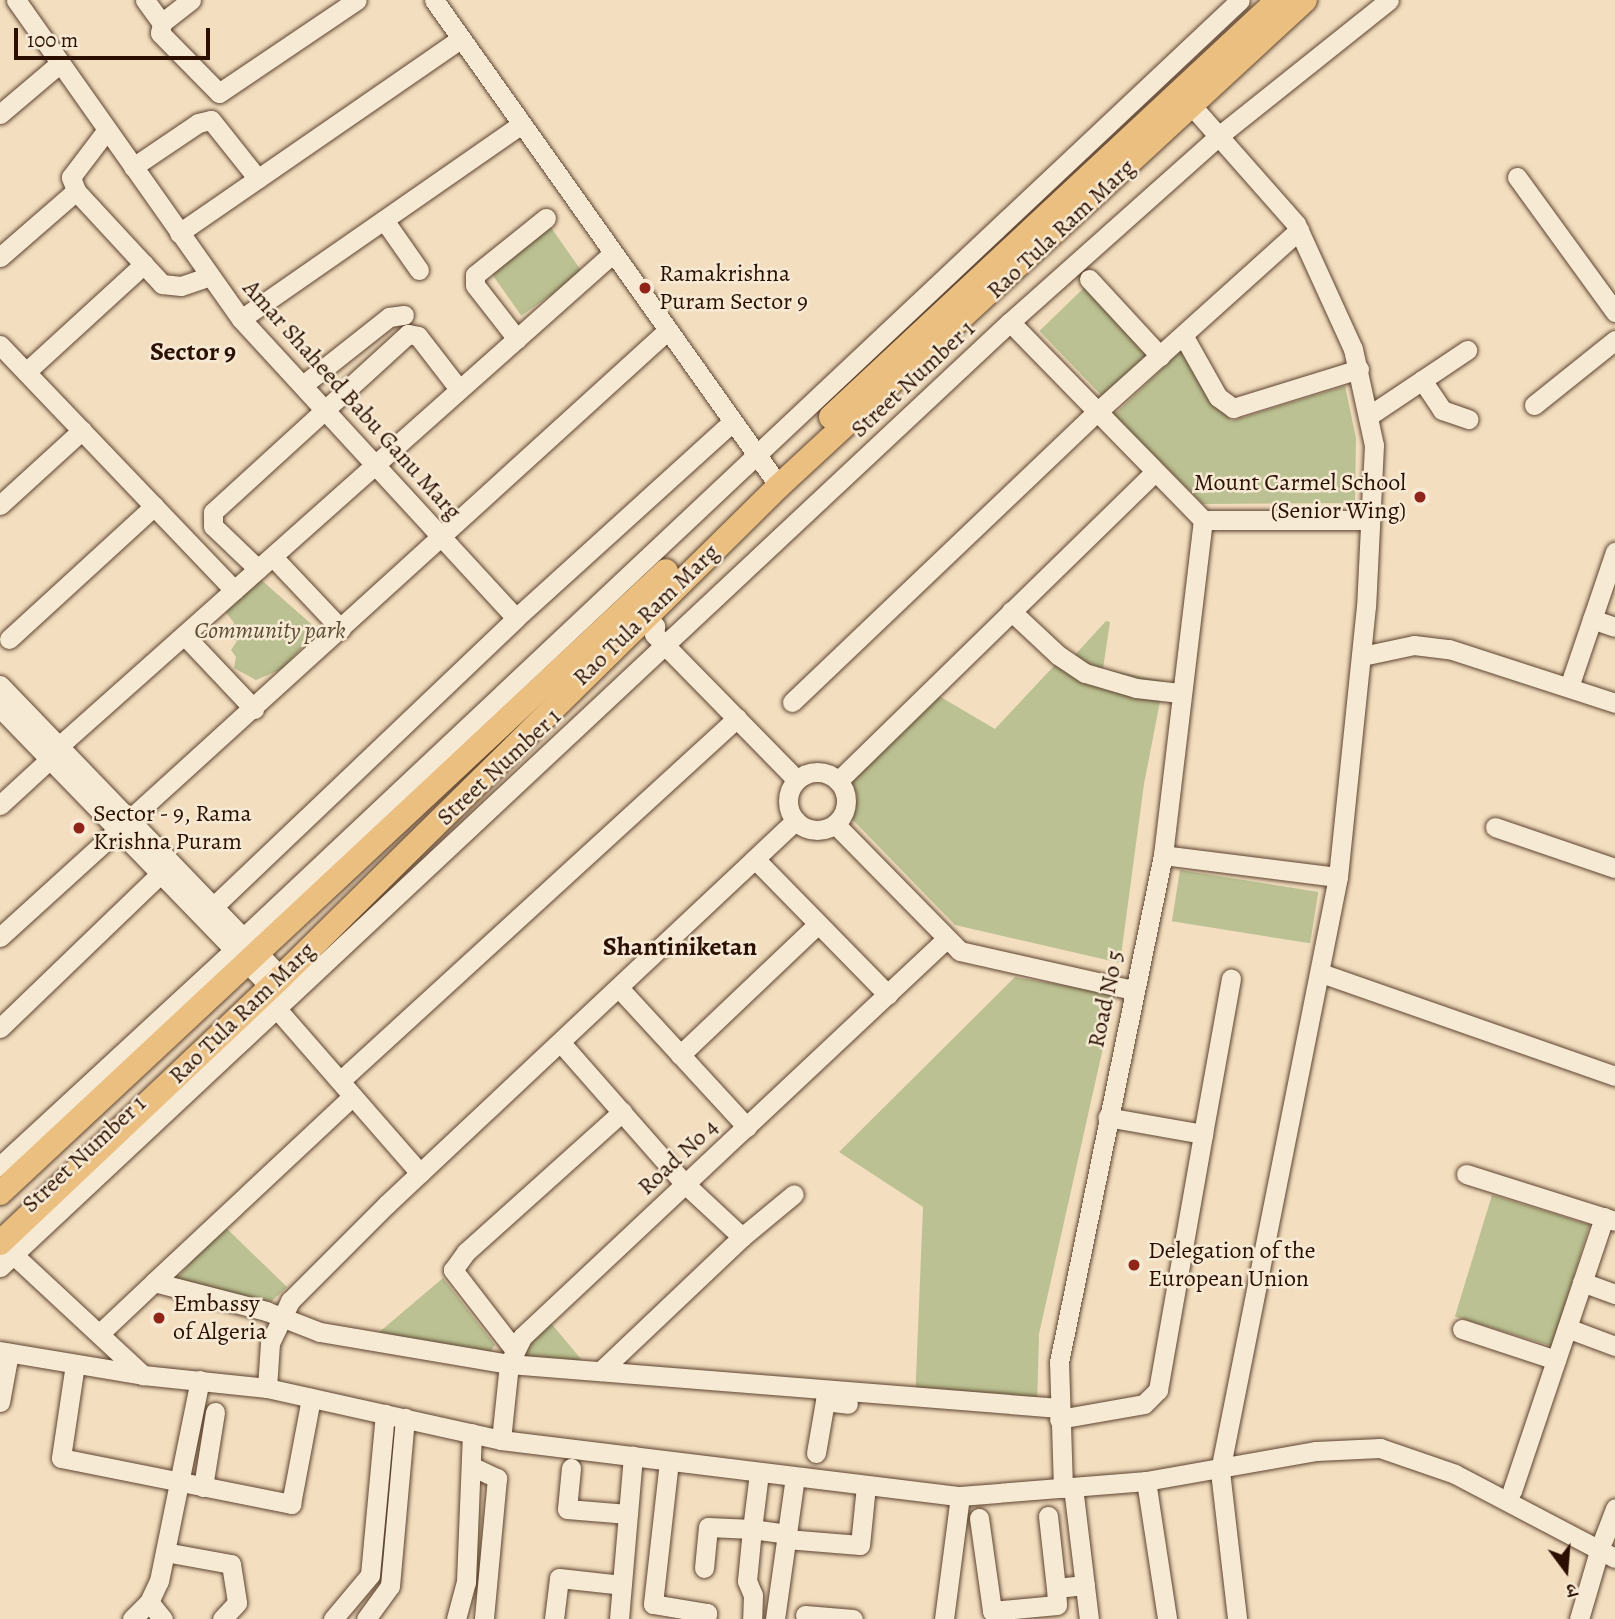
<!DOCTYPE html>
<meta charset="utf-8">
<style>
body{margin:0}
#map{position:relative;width:1615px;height:1619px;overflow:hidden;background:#f3debf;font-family:Alegreya,"Noto Serif Devanagari",serif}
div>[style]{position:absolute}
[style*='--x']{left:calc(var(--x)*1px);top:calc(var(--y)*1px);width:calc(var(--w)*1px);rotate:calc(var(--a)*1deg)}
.green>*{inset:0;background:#bbc192;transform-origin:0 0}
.roads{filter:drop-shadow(0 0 2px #5d4330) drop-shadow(0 0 2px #5d4330)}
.minor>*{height:19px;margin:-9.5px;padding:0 9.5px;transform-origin:9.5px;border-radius:9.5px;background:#f7ead5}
.minor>.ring{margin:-9.5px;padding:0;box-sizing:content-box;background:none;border:19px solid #f7ead5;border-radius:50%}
.major>*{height:24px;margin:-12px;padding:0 12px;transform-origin:12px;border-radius:12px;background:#eabf80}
.dots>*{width:19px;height:19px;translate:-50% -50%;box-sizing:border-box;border:4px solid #f7ead5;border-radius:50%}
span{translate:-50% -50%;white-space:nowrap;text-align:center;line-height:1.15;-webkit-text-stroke:5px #f7ead5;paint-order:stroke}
.street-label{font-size:24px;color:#2b0f00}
.poi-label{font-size:24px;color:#2b0f00}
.left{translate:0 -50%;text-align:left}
.right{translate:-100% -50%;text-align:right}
.park-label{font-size:24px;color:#5d4d33;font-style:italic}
.neighbourhood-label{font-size:26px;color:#2b0f00;font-weight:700}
.north{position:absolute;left:1531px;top:1535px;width:70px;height:70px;-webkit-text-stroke:5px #f7ead5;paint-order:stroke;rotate:164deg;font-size:19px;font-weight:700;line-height:28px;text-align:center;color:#2b0f00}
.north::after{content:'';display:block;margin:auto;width:24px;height:32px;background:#2b0f00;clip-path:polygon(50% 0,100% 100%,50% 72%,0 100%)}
.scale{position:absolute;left:14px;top:28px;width:196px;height:32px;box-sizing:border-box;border:4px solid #2b0f00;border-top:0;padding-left:9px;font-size:21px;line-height:24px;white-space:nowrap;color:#2b0f00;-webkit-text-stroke:5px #f7ead5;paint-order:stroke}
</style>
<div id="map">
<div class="green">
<div style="left:550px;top:226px;width:57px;height:75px;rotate:55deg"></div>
<div style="left:1089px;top:283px;width:95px;height:69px;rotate:46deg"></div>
<div style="clip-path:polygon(1185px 347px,1231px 421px,1345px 386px,1356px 438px,1355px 503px,1203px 504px,1114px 415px)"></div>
<div style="clip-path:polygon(258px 577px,318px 630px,282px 669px,256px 680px,234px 668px,236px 657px,231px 650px,237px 641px,224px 635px,234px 623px,223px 608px)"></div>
<div style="clip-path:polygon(1106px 621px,1110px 622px,1103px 669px,1164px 681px,1144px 784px,1120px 963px,955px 925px,852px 819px,857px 797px,852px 781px,939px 696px,995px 729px,1065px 654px,1073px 657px)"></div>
<div style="left:1180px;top:870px;width:140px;height:52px;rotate:9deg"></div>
<div style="clip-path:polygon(1015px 977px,1115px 994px,1039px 1334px,1037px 1407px,915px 1402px,923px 1207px,839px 1152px)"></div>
<div style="left:1492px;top:1195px;width:102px;height:127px;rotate:17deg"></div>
<div style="clip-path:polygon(223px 1225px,287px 1287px,271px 1302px,167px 1290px)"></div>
<div style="clip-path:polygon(443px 1278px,495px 1345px,487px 1356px,377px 1334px)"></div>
<div style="clip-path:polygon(550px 1322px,586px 1365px,520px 1356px)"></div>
</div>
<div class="roads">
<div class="minor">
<div style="--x:16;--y:0;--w:390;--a:54.8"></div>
<div style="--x:241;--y:319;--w:406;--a:47.4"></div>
<div style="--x:145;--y:0;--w:29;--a:54"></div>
<div style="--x:191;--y:0;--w:37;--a:142"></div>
<div style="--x:162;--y:23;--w:10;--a:101"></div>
<div style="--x:160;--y:33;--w:84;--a:45.5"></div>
<div style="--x:219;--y:93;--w:166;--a:-34"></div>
<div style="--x:434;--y:0;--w:596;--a:54.63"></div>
<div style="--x:1192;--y:106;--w:157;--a:48.6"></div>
<div style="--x:1296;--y:224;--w:137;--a:65.5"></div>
<div style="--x:1353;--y:349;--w:98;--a:77.7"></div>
<div style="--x:1374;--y:445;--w:161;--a:92.8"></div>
<div style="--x:1366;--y:606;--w:272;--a:95.9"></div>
<div style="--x:1338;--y:877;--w:606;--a:101.24"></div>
<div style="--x:1220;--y:1471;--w:149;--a:83.4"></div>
<div style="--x:0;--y:114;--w:77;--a:-40.3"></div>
<div style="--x:106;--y:131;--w:58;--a:127.3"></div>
<div style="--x:71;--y:177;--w:15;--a:70"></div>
<div style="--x:76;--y:191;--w:127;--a:47.2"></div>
<div style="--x:162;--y:284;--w:19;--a:6"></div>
<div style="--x:181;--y:286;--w:31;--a:-19"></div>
<div style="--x:133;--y:167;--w:78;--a:-34.1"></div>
<div style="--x:198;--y:123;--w:13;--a:-13"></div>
<div style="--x:211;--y:120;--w:75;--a:51.5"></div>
<div style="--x:1517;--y:177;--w:167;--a:54"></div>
<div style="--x:384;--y:220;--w:61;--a:55"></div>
<div style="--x:179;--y:233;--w:341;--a:-34.6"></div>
<div style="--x:0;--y:257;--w:101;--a:-41"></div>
<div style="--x:1089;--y:279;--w:105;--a:47.3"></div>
<div style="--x:241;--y:319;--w:340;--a:-34.8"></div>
<div style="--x:1010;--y:322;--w:277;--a:45.7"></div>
<div style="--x:1203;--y:520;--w:166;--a:0"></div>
<div style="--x:1183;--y:335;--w:71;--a:60.6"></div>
<div style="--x:1218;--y:397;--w:19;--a:36"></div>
<div style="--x:1233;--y:408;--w:132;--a:-17.2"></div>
<div style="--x:517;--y:339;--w:68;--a:-127.9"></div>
<div style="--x:475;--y:285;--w:10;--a:-90"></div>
<div style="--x:475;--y:275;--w:91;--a:-38.8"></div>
<div style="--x:0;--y:345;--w:339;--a:46.3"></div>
<div style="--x:26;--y:372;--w:160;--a:-42.5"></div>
<div style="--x:1422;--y:380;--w:36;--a:56"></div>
<div style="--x:1442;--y:410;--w:28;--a:19"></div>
<div style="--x:303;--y:385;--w:110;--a:-38.3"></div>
<div style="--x:389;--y:317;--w:15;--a:-8"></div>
<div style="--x:1534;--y:405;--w:104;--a:-38.7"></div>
<div style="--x:1370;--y:415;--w:117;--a:-33.8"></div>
<div style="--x:0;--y:505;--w:111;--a:-42.4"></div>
<div style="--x:273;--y:557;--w:99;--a:46.6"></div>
<div style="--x:258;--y:569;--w:62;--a:-136.3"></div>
<div style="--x:213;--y:526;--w:14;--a:-90"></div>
<div style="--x:213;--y:512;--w:264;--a:-42.4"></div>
<div style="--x:408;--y:334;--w:10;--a:11"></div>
<div style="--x:418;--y:336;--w:67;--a:52.3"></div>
<div style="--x:1011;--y:611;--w:64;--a:43.1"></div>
<div style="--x:1058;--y:655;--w:32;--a:34"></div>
<div style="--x:1085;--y:673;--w:53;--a:16.4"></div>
<div style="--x:1136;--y:688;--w:44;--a:6.5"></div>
<div style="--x:644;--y:615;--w:16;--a:45"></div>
<div style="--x:655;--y:626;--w:8;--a:97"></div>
<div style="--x:654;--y:634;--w:204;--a:45.6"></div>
<div style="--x:1592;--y:619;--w:24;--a:19"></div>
<div style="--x:184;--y:635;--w:102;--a:46.6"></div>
<div style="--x:9;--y:639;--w:197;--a:-42.5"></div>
<div style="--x:1367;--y:655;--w:48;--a:-12"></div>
<div style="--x:1414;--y:645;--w:35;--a:7"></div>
<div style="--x:1449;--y:649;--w:175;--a:18"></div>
<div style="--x:0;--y:685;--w:405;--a:46.1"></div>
<div style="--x:1569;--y:687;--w:143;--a:-71.2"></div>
<div style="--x:792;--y:702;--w:421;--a:-43.6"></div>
<div style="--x:1097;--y:412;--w:272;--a:-42"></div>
<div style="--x:0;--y:708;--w:388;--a:45.9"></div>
<div style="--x:59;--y:746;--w:740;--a:-41.66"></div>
<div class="ring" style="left:788px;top:772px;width:39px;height:39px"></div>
<div style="--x:838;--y:781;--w:443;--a:-44.3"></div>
<div style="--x:0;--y:805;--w:68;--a:-42.6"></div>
<div style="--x:835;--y:824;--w:178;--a:45.5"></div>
<div style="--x:960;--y:951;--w:177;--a:12.7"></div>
<div style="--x:1495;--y:827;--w:127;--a:18.9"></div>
<div style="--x:1163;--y:855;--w:176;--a:7.2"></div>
<div style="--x:755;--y:859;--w:190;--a:45.6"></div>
<div style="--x:214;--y:906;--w:417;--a:-43.6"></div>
<div style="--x:516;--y:618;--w:292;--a:-42.2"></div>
<div style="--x:0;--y:937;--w:901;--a:-42.26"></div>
<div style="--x:244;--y:937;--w:1367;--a:-43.25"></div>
<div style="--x:1321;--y:973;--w:312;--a:19.3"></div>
<div style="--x:619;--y:988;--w:189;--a:47.4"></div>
<div style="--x:276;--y:1008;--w:219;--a:48.9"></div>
<div style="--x:0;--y:1028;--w:223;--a:-43.9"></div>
<div style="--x:561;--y:1043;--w:188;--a:48.7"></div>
<div style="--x:685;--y:1184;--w:78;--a:42.9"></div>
<div style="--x:742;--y:1237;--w:195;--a:136.5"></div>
<div style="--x:680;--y:1055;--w:190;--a:-43.5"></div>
<div style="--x:340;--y:1081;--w:538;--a:-42.44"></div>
<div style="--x:1203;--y:1134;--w:158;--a:-79.8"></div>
<div style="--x:0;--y:1166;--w:320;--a:-42.7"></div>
<div style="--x:1466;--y:1174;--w:156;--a:17.5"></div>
<div style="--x:742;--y:1237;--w:67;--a:-39.6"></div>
<div style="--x:4;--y:1246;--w:190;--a:42.9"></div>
<div style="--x:143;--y:1375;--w:125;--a:6"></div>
<div style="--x:267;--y:1388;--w:240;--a:12.5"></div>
<div style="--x:501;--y:1440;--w:462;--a:7"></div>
<div style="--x:960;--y:1496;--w:187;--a:-4.6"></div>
<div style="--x:1146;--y:1481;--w:173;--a:-10"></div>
<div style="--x:1316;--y:1451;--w:64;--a:-2.7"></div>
<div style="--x:1380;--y:1448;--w:79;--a:19.1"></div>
<div style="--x:1455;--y:1474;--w:181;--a:27.7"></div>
<div style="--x:0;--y:1267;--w:1383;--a:-43.1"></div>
<div style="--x:1010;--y:322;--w:281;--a:-41.7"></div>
<div style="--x:1220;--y:135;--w:216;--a:-38.6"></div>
<div style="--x:154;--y:1282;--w:272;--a:-43.1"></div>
<div style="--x:1582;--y:1282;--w:35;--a:20"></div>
<div style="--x:1567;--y:1328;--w:51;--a:20.6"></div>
<div style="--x:1462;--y:1329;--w:99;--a:18.3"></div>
<div style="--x:99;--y:1334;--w:76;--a:-43.4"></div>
<div style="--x:154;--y:1282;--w:116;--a:14.5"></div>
<div style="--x:266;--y:1311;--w:58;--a:21.3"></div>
<div style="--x:320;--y:1332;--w:192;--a:9.6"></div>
<div style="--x:509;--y:1364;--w:552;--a:4.57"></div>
<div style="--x:514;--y:1349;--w:100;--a:-127.7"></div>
<div style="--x:453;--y:1270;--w:22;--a:-54"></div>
<div style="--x:466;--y:1252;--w:210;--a:-41.9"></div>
<div style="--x:0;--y:1351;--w:145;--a:9.5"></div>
<div style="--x:75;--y:1364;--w:95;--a:98.5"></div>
<div style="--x:61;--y:1458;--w:235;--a:11.3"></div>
<div style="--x:291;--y:1504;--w:108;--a:-79.3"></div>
<div style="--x:267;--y:1388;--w:45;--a:-86.2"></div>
<div style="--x:270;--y:1343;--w:47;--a:-64.5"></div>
<div style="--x:290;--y:1301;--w:136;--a:-45"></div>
<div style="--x:386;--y:1205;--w:562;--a:-43.2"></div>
<div style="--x:0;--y:1402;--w:50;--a:-79.6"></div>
<div style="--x:1059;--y:1419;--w:86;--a:-10"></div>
<div style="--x:1144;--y:1404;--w:20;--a:-45"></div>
<div style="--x:1158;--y:1390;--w:260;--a:-80"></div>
<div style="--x:1203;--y:1134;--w:97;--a:-170"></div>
<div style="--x:501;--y:1440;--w:76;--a:-84"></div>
<div style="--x:509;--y:1364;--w:30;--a:-64"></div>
<div style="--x:522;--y:1337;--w:580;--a:-43.18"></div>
<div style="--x:816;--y:1453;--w:53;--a:-80.2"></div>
<div style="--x:825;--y:1401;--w:23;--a:7"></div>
<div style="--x:669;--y:1461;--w:144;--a:96.4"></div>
<div style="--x:653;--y:1604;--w:55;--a:9.5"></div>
<div style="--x:707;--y:1613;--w:6;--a:99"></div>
<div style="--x:471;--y:1466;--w:29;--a:25"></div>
<div style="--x:497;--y:1478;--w:142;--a:95.3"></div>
<div style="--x:571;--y:1468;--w:41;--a:95.6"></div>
<div style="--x:567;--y:1509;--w:61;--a:4.7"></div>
<div style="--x:759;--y:1473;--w:56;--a:97.1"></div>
<div style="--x:752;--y:1529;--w:35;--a:8"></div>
<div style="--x:1146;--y:1481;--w:140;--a:81.3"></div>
<div style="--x:203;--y:1487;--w:76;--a:-80.9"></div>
<div style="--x:1073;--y:1487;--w:133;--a:83.1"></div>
<div style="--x:1063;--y:1488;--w:126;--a:-91.8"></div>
<div style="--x:1059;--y:1362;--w:518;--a:-78.41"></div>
<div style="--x:1163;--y:855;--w:337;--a:-83.2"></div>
<div style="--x:1512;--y:1491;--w:289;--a:-71.4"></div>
<div style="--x:1048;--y:1516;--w:72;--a:83.7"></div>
<div style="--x:1056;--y:1588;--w:29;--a:-6"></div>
<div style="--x:979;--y:1518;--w:94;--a:82"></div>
<div style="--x:992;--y:1611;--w:65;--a:-5.3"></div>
<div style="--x:1057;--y:1605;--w:17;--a:-93"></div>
<div style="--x:786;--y:1539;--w:74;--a:4.6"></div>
<div style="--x:860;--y:1545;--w:59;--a:-84.2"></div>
<div style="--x:1603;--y:1540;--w:34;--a:-69"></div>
<div style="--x:165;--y:1552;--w:67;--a:10.3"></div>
<div style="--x:231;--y:1564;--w:39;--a:81"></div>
<div style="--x:237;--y:1603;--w:22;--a:133"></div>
<div style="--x:704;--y:1568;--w:41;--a:-84.4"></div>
<div style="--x:708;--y:1527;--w:44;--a:2.6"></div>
<div style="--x:752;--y:1529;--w:52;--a:95.5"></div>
<div style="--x:747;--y:1581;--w:15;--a:67"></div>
<div style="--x:753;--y:1595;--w:24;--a:92"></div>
<div style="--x:149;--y:1602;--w:22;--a:51"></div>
<div style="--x:805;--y:1615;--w:48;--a:4.8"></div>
<div style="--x:132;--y:1619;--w:24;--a:-45"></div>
<div style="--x:149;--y:1602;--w:23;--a:-65"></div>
<div style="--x:159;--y:1581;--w:205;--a:-78.5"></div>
<div style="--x:333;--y:1619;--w:57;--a:-49.9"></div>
<div style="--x:370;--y:1575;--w:162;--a:-84.7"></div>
<div style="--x:366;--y:1619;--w:41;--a:-54"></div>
<div style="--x:390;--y:1586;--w:169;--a:-84.9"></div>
<div style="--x:456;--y:1619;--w:38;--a:-75"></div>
<div style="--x:466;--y:1582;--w:149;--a:-87.7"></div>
<div style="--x:554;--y:1619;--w:41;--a:-83"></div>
<div style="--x:559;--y:1578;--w:63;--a:6.3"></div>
<div style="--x:619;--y:1619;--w:164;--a:-85.1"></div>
<div style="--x:775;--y:1619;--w:143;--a:-82"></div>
<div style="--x:944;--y:1619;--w:124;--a:-82.6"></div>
<div style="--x:1579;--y:1619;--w:71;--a:-73.6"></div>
</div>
<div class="major">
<div style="--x:831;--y:417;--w:611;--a:-43.01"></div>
<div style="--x:0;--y:1193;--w:911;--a:-43.04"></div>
<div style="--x:0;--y:1243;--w:387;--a:-43.4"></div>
<div style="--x:281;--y:977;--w:699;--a:-44.59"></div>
<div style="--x:779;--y:486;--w:716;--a:-42.74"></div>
</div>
</div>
<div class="dots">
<div style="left:645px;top:288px;background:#8f2418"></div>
<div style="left:1420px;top:497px;background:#8f2418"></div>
<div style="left:79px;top:828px;background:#8f2418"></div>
<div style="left:1134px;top:1265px;background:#8f2418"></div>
<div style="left:159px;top:1318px;background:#8f2418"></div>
</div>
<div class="street-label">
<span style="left:1061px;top:229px;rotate:-43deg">Rao Tula Ram Marg</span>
<span style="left:913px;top:379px;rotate:-43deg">Street Number 1</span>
<span style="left:352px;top:400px;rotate:48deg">Amar Shaheed Babu Ganu Marg</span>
<span style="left:646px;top:615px;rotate:-44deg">Rao Tula Ram Marg</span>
<span style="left:499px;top:767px;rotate:-43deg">Street Number 1</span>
<span style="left:1106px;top:999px;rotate:-78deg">Road No 5</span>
<span style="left:242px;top:1013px;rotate:-44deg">Rao Tula Ram Marg</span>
<span style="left:84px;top:1154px;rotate:-43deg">Street Number 1</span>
<span style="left:678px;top:1157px;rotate:-43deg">Road No 4</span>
</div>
<div class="poi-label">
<span class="left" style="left:659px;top:288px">Ramakrishna<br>Puram Sector 9</span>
<span class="right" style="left:1406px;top:497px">Mount Carmel School<br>(Senior Wing)</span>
<span class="left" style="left:93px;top:828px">Sector - 9, Rama<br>Krishna Puram</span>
<span class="left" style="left:1148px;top:1265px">Delegation of the<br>European Union</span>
<span class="left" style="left:173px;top:1318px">Embassy<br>of Algeria</span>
</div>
<div class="park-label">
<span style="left:270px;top:631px">Community park</span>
</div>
<div class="neighbourhood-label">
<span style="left:193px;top:352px">Sector 9</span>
<span style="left:680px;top:947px">Shantiniketan</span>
</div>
<div class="north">उ</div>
<div class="scale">100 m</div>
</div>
